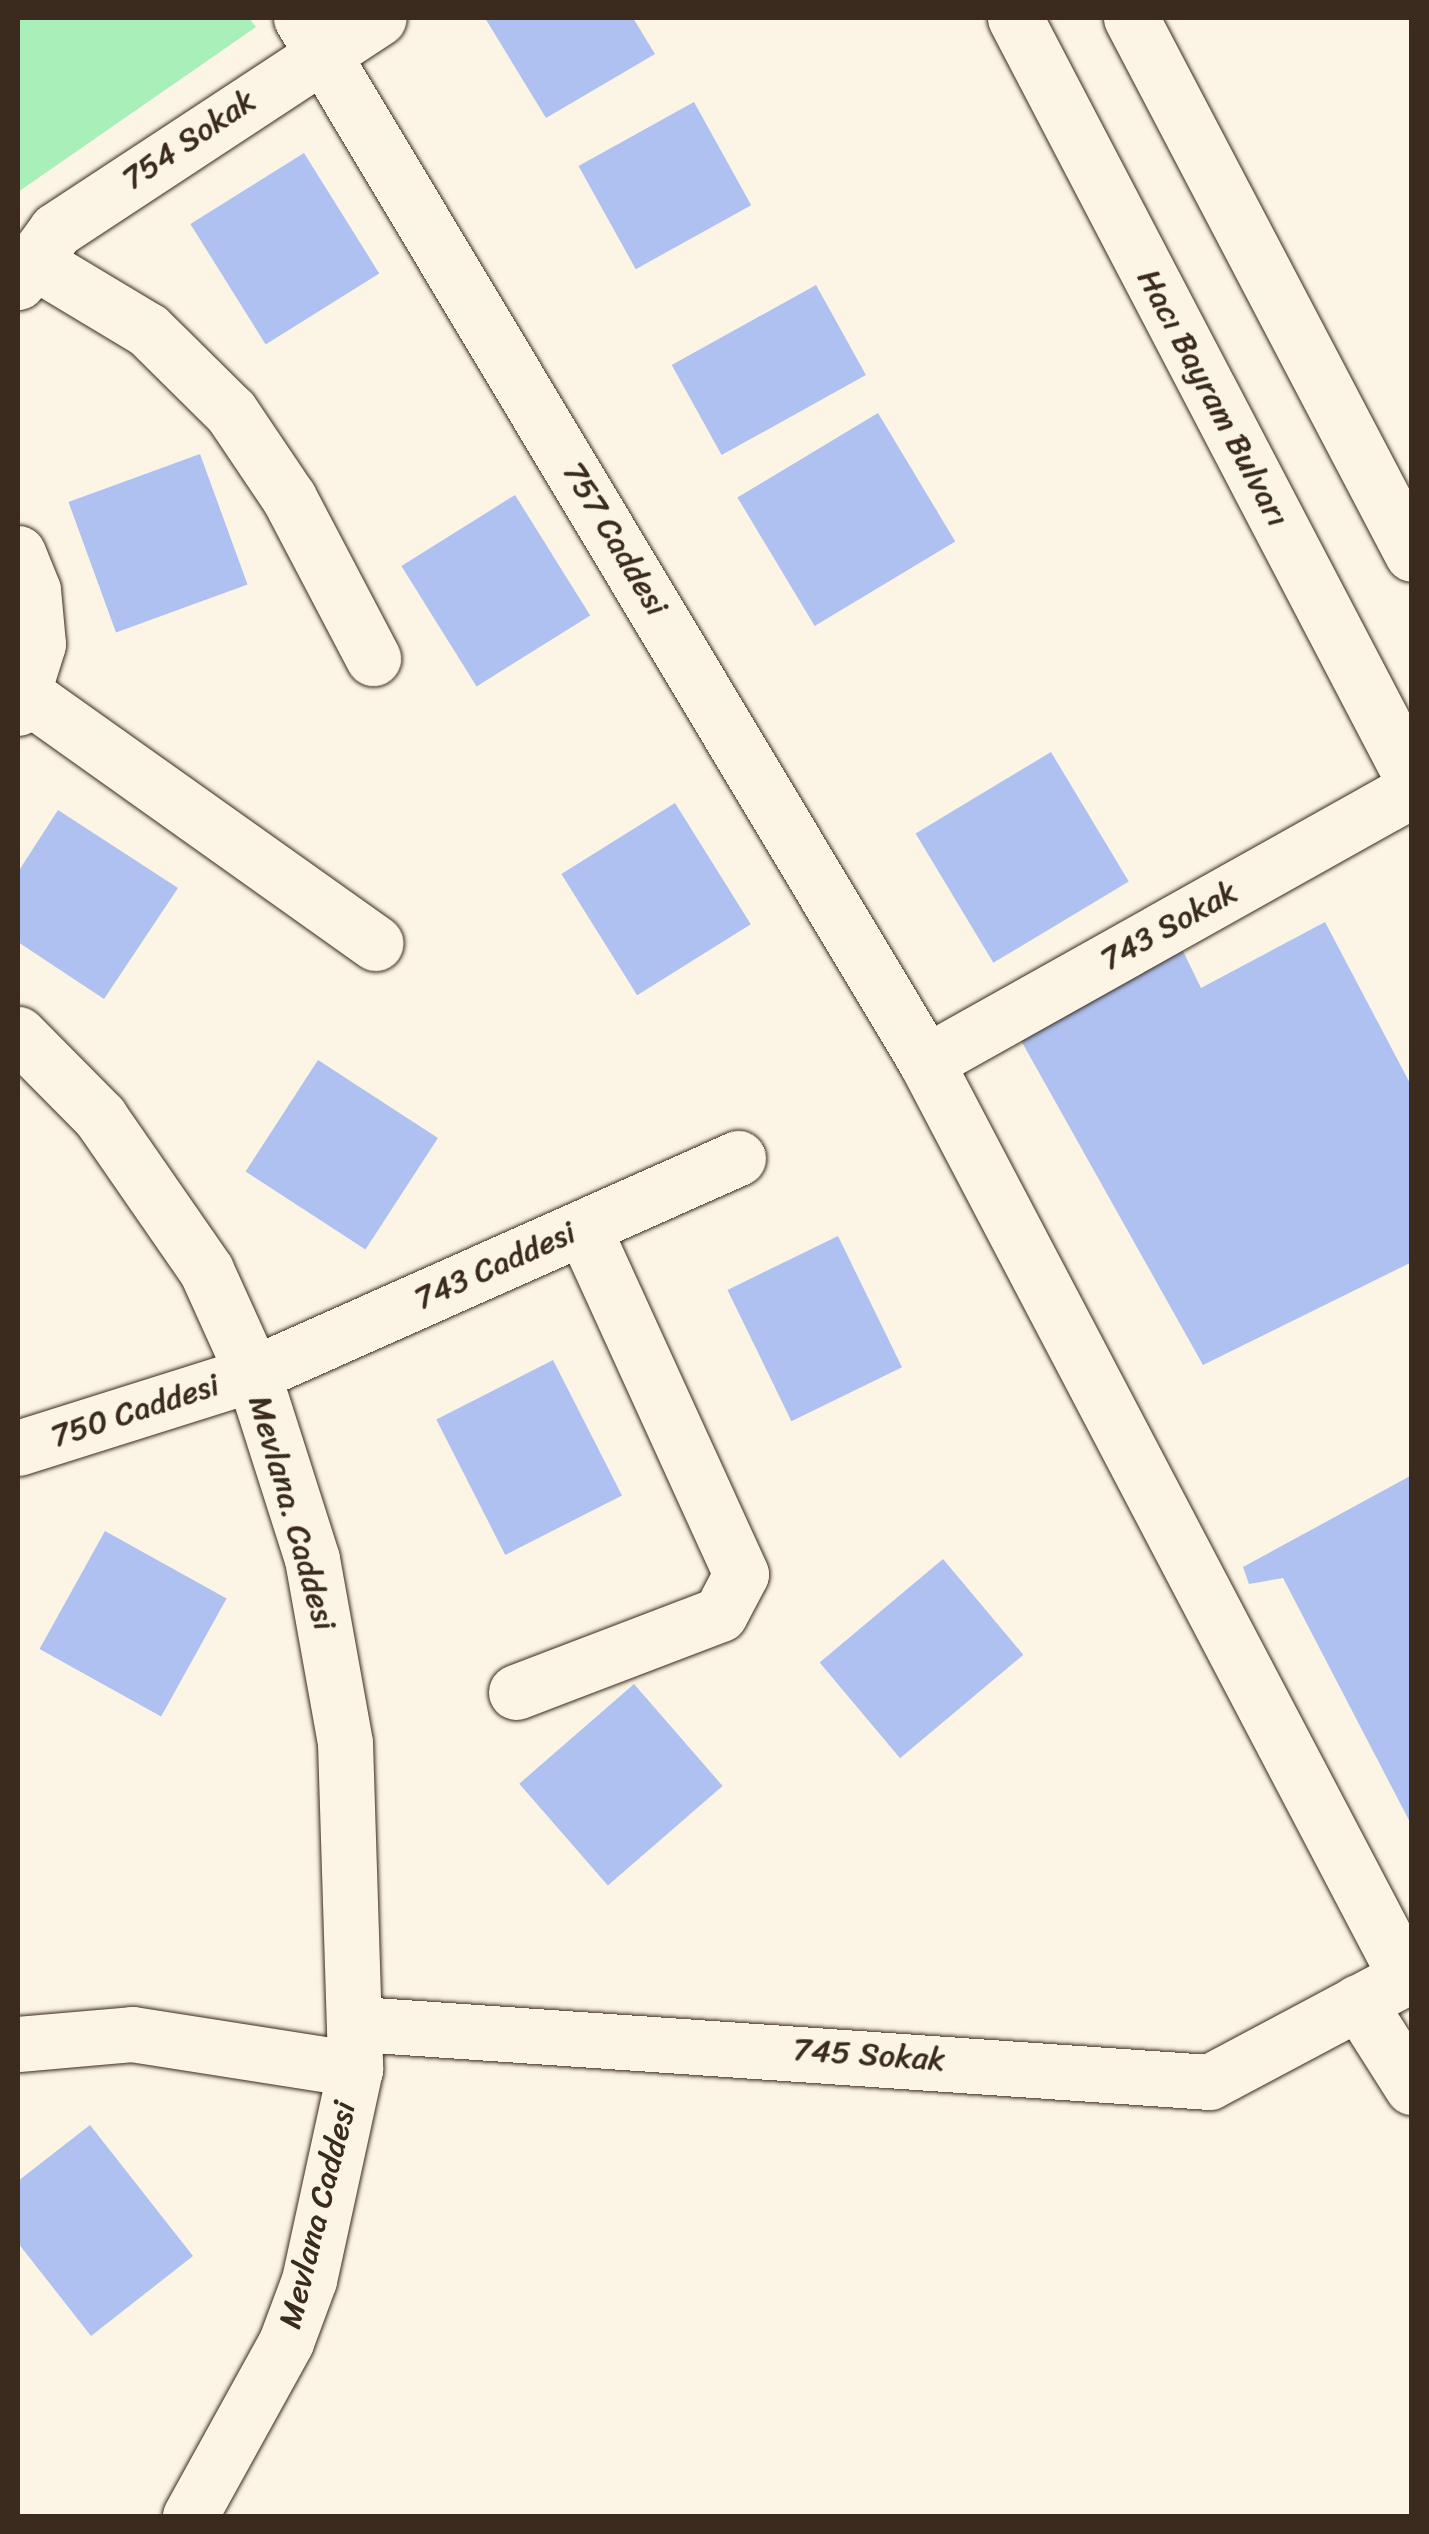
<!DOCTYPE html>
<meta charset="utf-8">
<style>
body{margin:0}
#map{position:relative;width:1429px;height:2534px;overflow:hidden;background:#fcf5e5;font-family:Sriracha,sans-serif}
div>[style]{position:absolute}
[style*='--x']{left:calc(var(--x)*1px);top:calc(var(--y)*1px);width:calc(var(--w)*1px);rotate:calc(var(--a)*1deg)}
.green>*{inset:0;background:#a9efba}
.building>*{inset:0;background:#afc1f0;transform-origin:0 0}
.roads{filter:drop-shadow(0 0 2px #3b2a1e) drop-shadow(0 0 2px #3b2a1e)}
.minor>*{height:55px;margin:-27.5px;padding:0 27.5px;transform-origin:27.5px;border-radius:27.5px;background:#fcf5e5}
.major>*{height:55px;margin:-27.5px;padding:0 27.5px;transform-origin:27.5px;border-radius:27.5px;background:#fcf5e5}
span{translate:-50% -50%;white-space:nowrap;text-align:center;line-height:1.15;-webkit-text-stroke:9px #fcf5e5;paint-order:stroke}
.street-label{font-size:32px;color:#3b2a1e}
.frame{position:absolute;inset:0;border:20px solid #3b2a1e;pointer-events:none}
</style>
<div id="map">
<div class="green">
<div style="clip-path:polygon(18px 18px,249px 18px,256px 27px,18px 192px)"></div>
</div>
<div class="building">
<div style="clip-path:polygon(485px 18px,633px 18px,655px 54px,546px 118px)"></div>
<div style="left:694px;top:102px;width:118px;height:132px;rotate:61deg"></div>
<div style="left:304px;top:153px;width:142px;height:134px;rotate:58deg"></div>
<div style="left:816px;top:285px;width:103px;height:165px;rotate:61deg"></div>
<div style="left:878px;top:413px;width:150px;height:164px;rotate:59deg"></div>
<div style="left:200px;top:454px;width:139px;height:140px;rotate:70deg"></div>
<div style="left:515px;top:495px;width:142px;height:134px;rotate:58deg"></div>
<div style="left:1051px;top:752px;width:151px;height:158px;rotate:59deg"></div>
<div style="left:675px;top:803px;width:143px;height:134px;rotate:58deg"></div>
<div style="clip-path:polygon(58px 810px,178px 888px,104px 999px,18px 942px,18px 872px)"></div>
<div style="clip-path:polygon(1325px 922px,1412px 1087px,1412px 1262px,1203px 1365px,1019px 1037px,1180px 945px,1201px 988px)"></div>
<div style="left:318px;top:1060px;width:143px;height:133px;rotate:33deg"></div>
<div style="left:838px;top:1236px;width:146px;height:123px;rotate:64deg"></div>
<div style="left:553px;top:1360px;width:152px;height:131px;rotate:63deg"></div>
<div style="clip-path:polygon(1412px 1475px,1412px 1826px,1283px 1578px,1249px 1584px,1243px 1567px)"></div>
<div style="left:105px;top:1531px;width:139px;height:135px;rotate:29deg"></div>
<div style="left:943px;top:1559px;width:125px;height:161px;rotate:50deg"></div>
<div style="left:634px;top:1684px;width:135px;height:152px;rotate:49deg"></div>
<div style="clip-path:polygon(90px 2125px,193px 2256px,91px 2336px,18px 2243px,18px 2181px)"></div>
</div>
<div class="roads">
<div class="minor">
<div style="--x:301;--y:18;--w:1217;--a:59.09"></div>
<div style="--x:926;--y:1062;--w:1033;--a:62.32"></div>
<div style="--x:33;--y:261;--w:134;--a:31"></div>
<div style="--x:148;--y:330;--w:117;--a:44.7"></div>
<div style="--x:231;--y:412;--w:104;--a:56"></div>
<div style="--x:289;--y:498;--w:181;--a:62.3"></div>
<div style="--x:18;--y:282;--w:64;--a:-53.8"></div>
<div style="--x:56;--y:230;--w:386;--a:-33.3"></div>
<div style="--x:18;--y:553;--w:40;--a:68"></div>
<div style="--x:33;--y:590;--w:54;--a:84.7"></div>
<div style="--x:38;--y:644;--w:67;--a:107.4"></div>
<div style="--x:25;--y:694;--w:430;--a:35.4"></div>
<div style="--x:18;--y:1034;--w:117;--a:45.3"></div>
<div style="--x:100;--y:1117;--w:186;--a:55.3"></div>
<div style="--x:206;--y:1270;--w:114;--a:65.7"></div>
<div style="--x:253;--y:1374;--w:194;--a:72.3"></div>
<div style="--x:312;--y:1559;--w:187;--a:79.8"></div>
<div style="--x:345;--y:1743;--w:326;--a:88.2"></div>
<div style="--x:355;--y:2069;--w:216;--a:102.3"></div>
<div style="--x:309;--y:2280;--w:66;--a:110.4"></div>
<div style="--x:286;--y:2342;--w:199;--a:118.9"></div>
<div style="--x:926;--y:1062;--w:557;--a:-29.23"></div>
<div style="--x:18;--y:1448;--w:246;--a:-17.5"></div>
<div style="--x:253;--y:1374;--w:531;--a:-24.01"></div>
<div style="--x:516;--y:1692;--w:218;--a:-20.9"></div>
<div style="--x:720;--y:1614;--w:45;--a:-62.3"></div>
<div style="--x:741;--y:1574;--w:381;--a:-114.5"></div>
<div style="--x:1358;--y:2002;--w:101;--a:57.6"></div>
<div style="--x:359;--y:2024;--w:852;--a:3.9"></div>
<div style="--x:1209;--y:2082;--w:230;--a:-28"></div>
<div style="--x:18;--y:2044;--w:114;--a:-5"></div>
<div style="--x:132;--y:2034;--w:226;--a:8.9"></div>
</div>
<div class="major">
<div style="--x:1015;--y:18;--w:857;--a:62.42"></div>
<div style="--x:1131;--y:18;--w:605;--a:62.33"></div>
</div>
</div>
<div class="street-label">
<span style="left:189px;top:140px;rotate:-34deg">754 Sokak</span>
<span style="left:1213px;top:398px;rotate:62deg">Hacı Bayram Bulvarı</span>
<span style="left:615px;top:539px;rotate:59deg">757 Caddesi</span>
<span style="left:1169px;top:926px;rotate:-29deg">743 Sokak</span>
<span style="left:495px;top:1266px;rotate:-24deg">743 Caddesi</span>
<span style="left:135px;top:1411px;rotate:-18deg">750 Caddesi</span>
<span style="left:292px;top:1513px;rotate:74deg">Mevlana. Caddesi</span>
<span style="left:869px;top:2055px;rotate:4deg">745 Sokak</span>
<span style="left:318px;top:2215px;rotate:-76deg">Mevlana Caddesi</span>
</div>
<div class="frame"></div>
</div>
